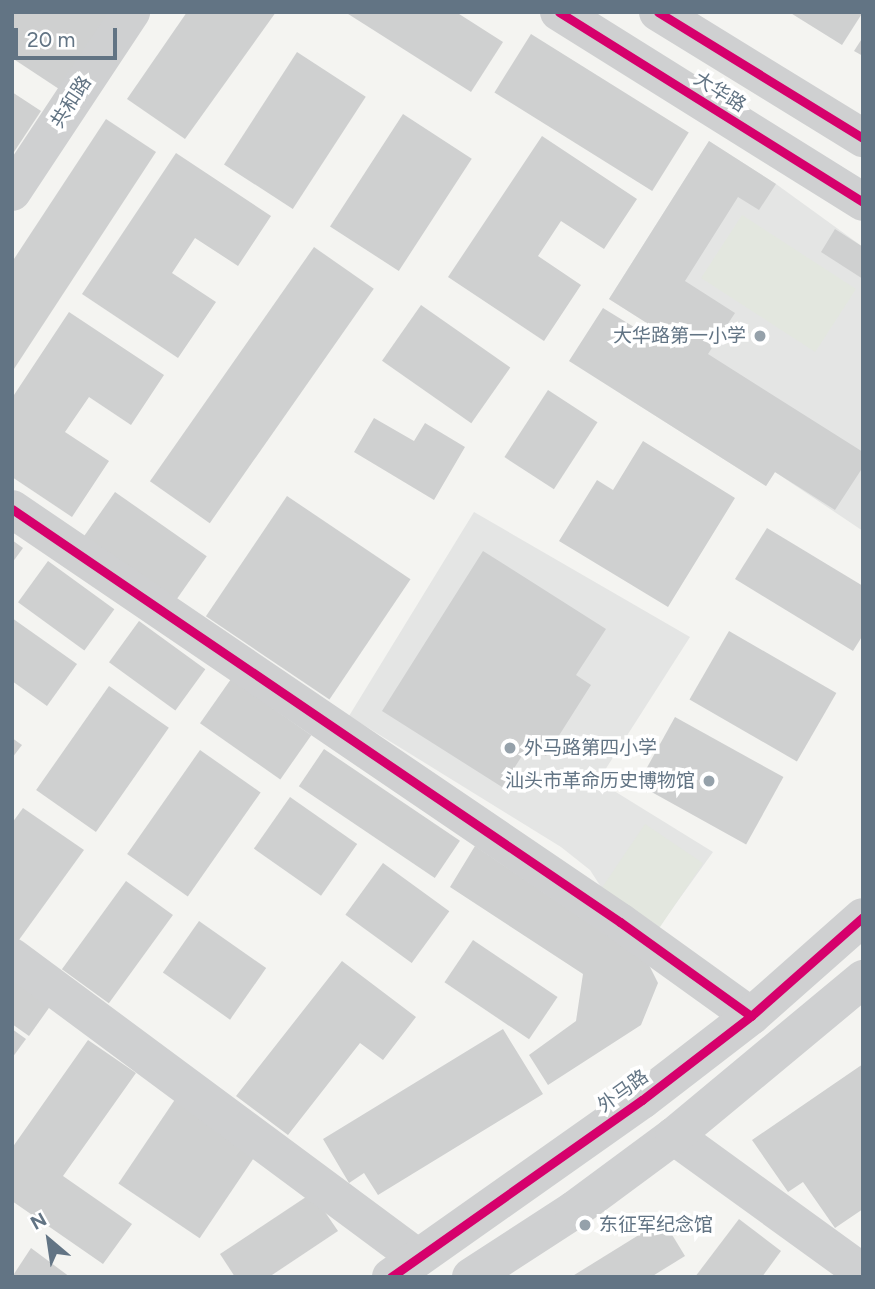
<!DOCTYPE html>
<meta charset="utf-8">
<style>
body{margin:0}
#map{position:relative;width:875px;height:1289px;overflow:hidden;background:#f4f4f1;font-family:Figtree,"Noto Sans SC",sans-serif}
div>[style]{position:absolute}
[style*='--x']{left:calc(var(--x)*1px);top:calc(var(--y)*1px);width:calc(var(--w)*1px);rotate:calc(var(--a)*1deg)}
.built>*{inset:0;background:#e4e5e4}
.green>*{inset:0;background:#e3e7df;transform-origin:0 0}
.building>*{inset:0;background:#cfd0d0;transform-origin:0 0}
.minor>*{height:38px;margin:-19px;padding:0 19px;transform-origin:19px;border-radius:19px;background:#cfd0d1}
.cycleway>*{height:9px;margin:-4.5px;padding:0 4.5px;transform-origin:4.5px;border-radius:4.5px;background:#d6006c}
.dots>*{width:19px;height:19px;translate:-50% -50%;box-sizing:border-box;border:4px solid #fff;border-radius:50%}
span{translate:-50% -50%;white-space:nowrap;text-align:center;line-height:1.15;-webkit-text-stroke:7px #fff;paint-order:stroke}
.street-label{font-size:19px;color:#627484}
.poi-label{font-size:19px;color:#627484}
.right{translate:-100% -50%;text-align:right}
.left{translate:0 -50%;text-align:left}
.frame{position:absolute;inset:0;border:14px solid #627484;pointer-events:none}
.north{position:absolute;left:14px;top:1205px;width:70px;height:70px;-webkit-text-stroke:5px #fff;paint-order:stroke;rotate:331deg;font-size:19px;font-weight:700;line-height:28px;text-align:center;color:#627484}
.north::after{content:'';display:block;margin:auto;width:24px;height:32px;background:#627484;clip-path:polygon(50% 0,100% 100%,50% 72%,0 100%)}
.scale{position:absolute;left:14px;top:28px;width:103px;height:32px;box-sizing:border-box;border:4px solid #627484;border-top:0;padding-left:9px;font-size:21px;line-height:24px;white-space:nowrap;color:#627484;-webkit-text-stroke:5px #fff;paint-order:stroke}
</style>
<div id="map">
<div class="built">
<div style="clip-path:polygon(709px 141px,776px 184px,863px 247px,863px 531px,775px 472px,766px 486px,621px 394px,661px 332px,609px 299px)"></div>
<div style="clip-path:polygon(474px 512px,690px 637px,598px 781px,713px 852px,654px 934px,601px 887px,590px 870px,561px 847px,349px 716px)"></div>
</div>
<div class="green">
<div style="left:742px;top:215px;width:136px;height:75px;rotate:33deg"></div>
<div style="left:645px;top:824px;width:70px;height:77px;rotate:34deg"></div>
</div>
<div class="building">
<div style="clip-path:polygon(12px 12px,110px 12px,59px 89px,12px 58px)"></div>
<div style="clip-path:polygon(187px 12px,276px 12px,185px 139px,127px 99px)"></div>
<div style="clip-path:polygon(345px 12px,456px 12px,503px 42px,471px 92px)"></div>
<div style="clip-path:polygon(789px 12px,863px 12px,842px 45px)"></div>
<div style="left:531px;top:34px;width:186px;height:69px;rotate:32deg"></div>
<div style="clip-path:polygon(863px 37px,863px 56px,854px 51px)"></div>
<div style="left:297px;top:52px;width:82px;height:134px;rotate:33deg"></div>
<div style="clip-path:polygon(12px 92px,41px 111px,12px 155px)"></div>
<div style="left:403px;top:114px;width:82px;height:134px;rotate:33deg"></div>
<div style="clip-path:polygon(106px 119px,156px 152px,12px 372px,12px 262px)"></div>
<div style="clip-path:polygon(542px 136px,637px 199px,604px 249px,561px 221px,538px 256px,581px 285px,544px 341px,448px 277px)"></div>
<div style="clip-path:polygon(709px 141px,776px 184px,759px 210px,738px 197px,685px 281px,735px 313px,708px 354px,863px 452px,863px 467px,835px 510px,775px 472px,766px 486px,569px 361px,603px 308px,655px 340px,661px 332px,609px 299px)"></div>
<div style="clip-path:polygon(176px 153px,271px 216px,238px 266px,195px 238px,172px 273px,216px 302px,178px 358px,82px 294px)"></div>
<div style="clip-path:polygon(835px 229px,863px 247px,863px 279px,821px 252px)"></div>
<div style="left:314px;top:247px;width:73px;height:286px;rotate:35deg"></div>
<div style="left:421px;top:305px;width:109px;height:68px;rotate:35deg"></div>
<div style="clip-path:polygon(69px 312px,164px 375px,131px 425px,89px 397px,65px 432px,109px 461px,72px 517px,12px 477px,12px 398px)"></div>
<div style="left:548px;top:390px;width:59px;height:80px;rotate:33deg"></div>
<div style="clip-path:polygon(374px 418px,414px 441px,425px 423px,465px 447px,434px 500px,354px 452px)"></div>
<div style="clip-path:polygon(643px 441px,735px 498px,668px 607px,559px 541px,597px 480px,613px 490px)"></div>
<div style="left:115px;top:492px;width:112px;height:54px;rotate:35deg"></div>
<div style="left:287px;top:496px;width:149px;height:145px;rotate:34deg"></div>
<div style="clip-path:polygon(767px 528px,863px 586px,863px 635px,853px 651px,735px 579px)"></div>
<div style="clip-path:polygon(12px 540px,23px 548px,12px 563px)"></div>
<div style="clip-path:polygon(483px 551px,606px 629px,576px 675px,591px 685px,546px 756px,529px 745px,502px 787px,382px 711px)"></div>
<div style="left:48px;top:561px;width:82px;height:51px;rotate:36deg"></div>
<div style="clip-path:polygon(12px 618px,77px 664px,47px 706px,12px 681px)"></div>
<div style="left:139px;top:621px;width:82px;height:51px;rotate:36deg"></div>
<div style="left:729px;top:631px;width:124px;height:79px;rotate:30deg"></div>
<div style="left:231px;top:679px;width:98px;height:54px;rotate:35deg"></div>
<div style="left:109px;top:686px;width:73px;height:127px;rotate:35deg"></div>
<div style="left:675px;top:717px;width:124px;height:77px;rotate:29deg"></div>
<div style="clip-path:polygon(12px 738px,22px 745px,12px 758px)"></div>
<div style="left:324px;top:749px;width:164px;height:45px;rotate:34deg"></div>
<div style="left:200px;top:750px;width:74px;height:127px;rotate:35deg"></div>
<div style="left:290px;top:797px;width:82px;height:63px;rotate:35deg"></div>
<div style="clip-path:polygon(23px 808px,84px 850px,16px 944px,12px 942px,12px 823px)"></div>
<div style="clip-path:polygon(475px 846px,648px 963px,658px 983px,641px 1025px,548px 1085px,529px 1055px,576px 1021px,583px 974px,450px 887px)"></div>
<div style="left:383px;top:863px;width:82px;height:64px;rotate:36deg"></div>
<div style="left:126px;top:881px;width:58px;height:109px;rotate:36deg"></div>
<div style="left:199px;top:921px;width:82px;height:63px;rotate:35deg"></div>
<div style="left:473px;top:940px;width:102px;height:51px;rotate:34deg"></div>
<div style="clip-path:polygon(342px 961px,416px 1017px,383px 1060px,360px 1043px,288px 1135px,236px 1096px)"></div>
<div style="clip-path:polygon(12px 966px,56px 998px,29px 1036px,12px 1024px)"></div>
<div style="clip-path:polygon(12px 1029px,26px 1039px,12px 1058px)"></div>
<div style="clip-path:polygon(503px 1029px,543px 1094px,378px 1195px,364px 1173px,349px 1183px,323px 1139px)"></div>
<div style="clip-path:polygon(88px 1040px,136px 1073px,63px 1176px,132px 1224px,103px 1264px,12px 1201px,12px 1148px)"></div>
<div style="clip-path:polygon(863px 1064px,863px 1209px,835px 1228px,803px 1182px,788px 1192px,752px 1140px)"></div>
<div style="left:176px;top:1098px;width:98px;height:103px;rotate:34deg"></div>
<div style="clip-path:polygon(312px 1193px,338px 1231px,269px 1277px,235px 1277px,220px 1254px)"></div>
<div style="clip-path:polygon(739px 1219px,781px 1251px,762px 1277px,695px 1277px)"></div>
<div style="clip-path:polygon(663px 1220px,685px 1256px,651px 1277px,571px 1277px)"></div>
<div style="clip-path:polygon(31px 1248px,70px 1277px,12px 1277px)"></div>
</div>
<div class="minor">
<div style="--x:559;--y:12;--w:358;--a:32"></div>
<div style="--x:658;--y:12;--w:241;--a:31.6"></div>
<div style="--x:12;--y:192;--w:216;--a:-56.5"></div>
<div style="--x:12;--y:509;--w:735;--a:34.19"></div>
<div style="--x:620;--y:922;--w:161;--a:35.7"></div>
<div style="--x:12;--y:957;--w:505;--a:36.55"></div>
<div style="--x:674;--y:1136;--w:233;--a:35.9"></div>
<div style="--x:391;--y:1277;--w:307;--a:-35.2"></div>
<div style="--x:642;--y:1100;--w:138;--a:-37.6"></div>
<div style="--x:751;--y:1016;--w:149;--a:-41.5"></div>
<div style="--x:471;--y:1277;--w:123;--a:-33"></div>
<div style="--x:574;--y:1210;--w:124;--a:-36.5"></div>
<div style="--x:674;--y:1136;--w:246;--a:-39.7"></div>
</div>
<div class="cycleway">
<div style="--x:559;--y:12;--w:358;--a:32"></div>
<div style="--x:658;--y:12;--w:241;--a:31.6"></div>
<div style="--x:12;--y:509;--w:735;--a:34.19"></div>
<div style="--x:620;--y:922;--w:161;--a:35.7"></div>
<div style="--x:391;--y:1277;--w:307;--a:-35.2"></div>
<div style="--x:642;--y:1100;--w:138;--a:-37.6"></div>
<div style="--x:751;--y:1016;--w:149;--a:-41.5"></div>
</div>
<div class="dots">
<div style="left:760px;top:336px;background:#95a1aa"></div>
<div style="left:510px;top:748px;background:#95a1aa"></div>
<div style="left:709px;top:781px;background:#95a1aa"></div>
<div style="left:585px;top:1225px;background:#95a1aa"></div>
</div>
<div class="street-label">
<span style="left:720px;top:92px;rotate:32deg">大华路</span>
<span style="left:71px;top:102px;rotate:-57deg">共和路</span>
<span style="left:623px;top:1091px;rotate:-36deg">外马路</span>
</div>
<div class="poi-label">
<span class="right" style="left:746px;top:336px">大华路第一小学</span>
<span class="left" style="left:524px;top:748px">外马路第四小学</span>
<span class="right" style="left:695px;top:781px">汕头市革命历史博物馆</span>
<span class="left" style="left:599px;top:1225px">东征军纪念馆</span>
</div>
<div class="frame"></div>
<div class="north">N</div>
<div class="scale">20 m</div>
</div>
